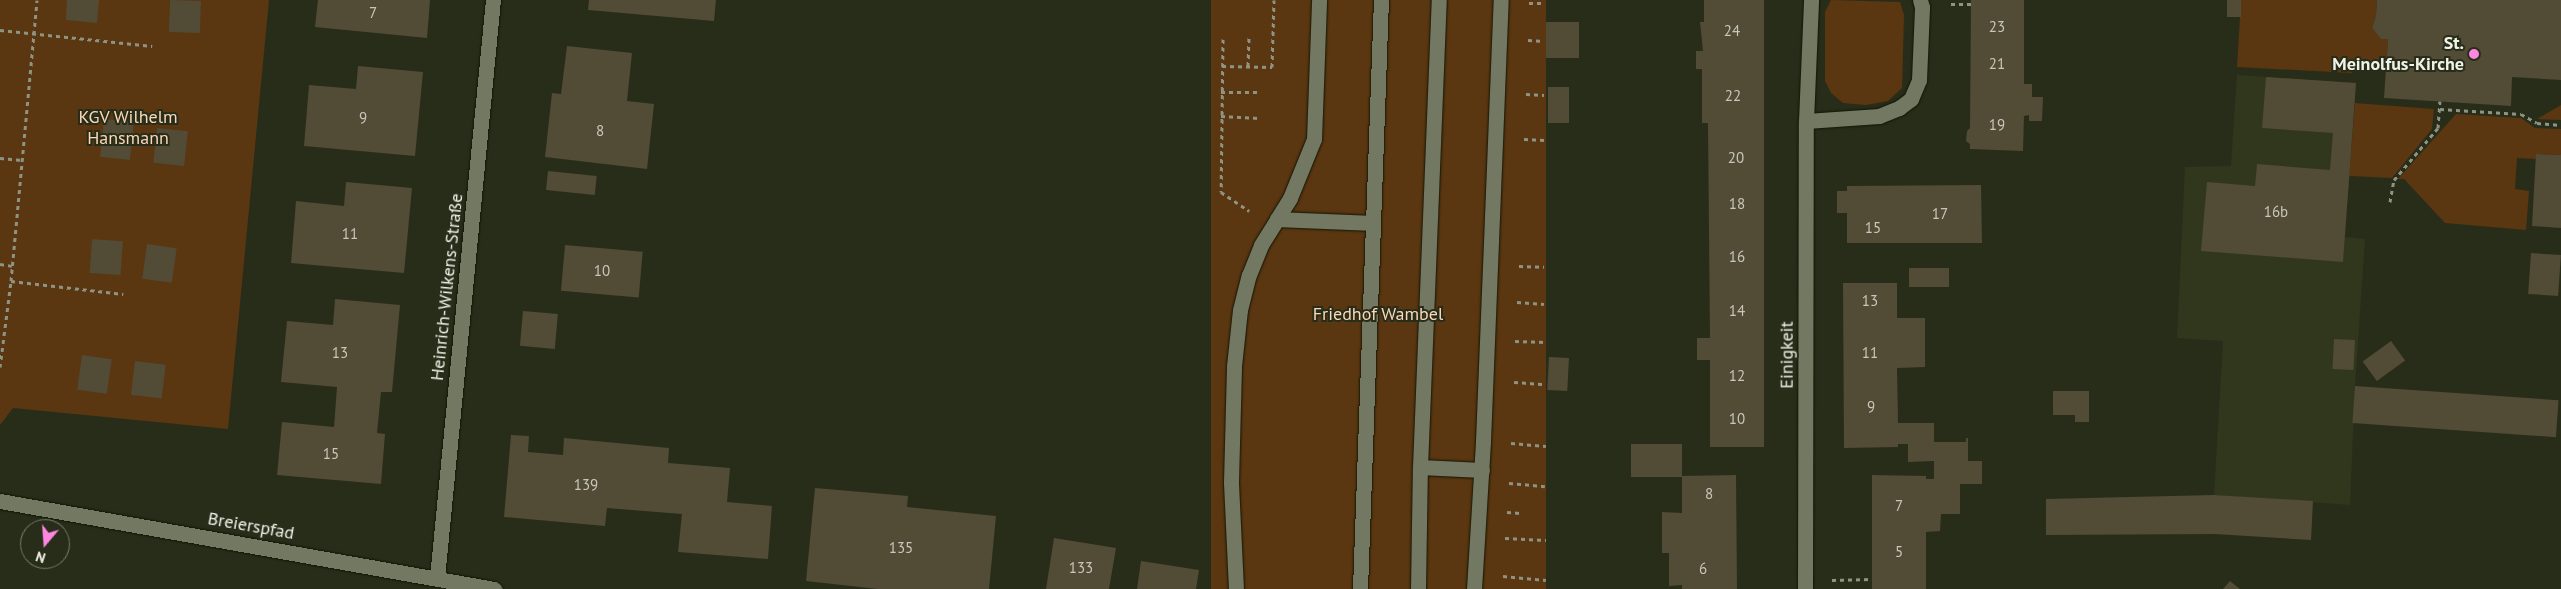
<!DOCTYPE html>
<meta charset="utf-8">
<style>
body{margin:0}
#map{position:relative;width:2561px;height:589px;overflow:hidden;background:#282d1a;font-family:"PT Sans",sans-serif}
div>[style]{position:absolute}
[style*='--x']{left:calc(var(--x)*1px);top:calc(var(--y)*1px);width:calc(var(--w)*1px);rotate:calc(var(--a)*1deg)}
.built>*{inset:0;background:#31371d}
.green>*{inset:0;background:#5a3611;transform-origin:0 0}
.building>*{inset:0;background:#524b36;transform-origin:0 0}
.path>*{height:3px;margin-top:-1.5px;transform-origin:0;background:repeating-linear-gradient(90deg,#8f9383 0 4px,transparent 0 8px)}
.roads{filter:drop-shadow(0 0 1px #111504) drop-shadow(0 0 1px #111504)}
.lane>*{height:15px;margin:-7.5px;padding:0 7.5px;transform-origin:7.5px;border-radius:7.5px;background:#727862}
.street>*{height:15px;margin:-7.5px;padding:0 7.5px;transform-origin:7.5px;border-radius:7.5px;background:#727862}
.dots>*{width:14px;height:14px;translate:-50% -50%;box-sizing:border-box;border:2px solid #282d1a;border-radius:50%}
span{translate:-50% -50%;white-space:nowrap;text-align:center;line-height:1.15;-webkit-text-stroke:4px #282d1a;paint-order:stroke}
.number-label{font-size:15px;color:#c8c8ba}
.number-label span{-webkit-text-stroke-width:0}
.poi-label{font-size:18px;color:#eff2e6;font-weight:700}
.right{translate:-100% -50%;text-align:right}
.park-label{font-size:18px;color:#fad7b8}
.street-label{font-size:18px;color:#eff2e6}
.north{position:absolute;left:20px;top:519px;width:50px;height:50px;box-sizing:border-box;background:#282d1a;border:1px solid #787c6c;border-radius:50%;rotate:198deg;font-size:14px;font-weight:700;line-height:20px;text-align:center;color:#eff2e6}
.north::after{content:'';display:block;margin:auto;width:18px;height:22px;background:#fd86e1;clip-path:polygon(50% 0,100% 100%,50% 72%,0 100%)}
</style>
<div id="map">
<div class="built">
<div style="clip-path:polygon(2237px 75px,2356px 83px,2345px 237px,2365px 239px,2355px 386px,2350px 505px,2214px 495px,2223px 341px,2177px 338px,2185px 167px,2231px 166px)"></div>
</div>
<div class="green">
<div style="clip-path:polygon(0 0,269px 0,228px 429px,13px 408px,0 425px)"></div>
<div style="left:1211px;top:0;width:335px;height:589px"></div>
<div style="clip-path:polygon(1831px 0,1900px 2px,1904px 15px,1902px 88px,1888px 101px,1866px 105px,1843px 103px,1831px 93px,1825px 81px,1825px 12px)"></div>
<div style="clip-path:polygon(2241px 0,2377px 0,2376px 15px,2372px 28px,2381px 39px,2388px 39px,2386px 68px,2353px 65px,2352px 73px,2237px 67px)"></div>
<div style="clip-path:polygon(2355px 103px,2434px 109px,2432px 129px,2392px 178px,2349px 176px)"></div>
<div style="clip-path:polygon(2561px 105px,2561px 120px,2537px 119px)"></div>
<div style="clip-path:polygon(2456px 114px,2521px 118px,2535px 128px,2561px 129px,2561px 155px,2536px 154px,2536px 159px,2517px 158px,2515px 189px,2529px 191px,2526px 230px,2445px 223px,2404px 179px,2398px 179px)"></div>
</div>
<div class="building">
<div style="clip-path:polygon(67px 0,99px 0,97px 23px,66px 20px)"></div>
<div style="left:170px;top:0;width:31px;height:32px;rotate:2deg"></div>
<div style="clip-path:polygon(318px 0,430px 0,427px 38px,315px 27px)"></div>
<div style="clip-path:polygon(589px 0,716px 0,714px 21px,588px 10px)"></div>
<div style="clip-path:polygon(1704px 0,1764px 0,1764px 447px,1710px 447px,1710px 360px,1697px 360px,1697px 338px,1710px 338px,1708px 123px,1702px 123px,1702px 69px,1696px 69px,1696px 51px,1703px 51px,1700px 22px,1704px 22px)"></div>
<div style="clip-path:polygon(1971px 0,2024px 0,2024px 84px,2032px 84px,2032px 97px,2043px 97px,2042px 121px,2029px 121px,2029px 115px,2024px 116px,2023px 151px,1970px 149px,1970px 144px,1966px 141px,1967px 131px,1970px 128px)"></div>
<div style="left:2227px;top:0;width:14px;height:17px"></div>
<div style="clip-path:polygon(2377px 0,2561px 0,2561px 80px,2512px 77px,2511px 106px,2384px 98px,2388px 39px,2381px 39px,2372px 28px,2376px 15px)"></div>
<div style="left:1546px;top:22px;width:33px;height:36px"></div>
<div style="clip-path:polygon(567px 46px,632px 53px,627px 101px,654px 104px,647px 169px,545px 157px,552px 93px,561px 94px)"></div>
<div style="clip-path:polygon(358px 66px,423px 72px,415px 156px,304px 146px,309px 85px,356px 89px)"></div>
<div style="clip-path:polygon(2266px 77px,2356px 83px,2343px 262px,2201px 251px,2207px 182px,2255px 186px,2257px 164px,2330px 170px,2333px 133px,2262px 128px)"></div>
<div style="left:1548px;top:87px;width:21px;height:36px"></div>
<div style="left:104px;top:119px;width:30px;height:38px;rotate:6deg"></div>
<div style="left:157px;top:128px;width:31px;height:35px;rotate:6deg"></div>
<div style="clip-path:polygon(2536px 154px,2561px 155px,2561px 228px,2532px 226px)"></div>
<div style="left:548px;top:171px;width:49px;height:19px;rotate:6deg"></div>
<div style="clip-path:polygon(346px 182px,412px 188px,404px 273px,291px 263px,296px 201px,344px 206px)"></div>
<div style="clip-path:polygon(1981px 185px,1982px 243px,1847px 243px,1847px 213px,1837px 213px,1837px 191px,1847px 191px,1847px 186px)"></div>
<div style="left:92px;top:239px;width:31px;height:34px;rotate:4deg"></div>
<div style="left:147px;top:244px;width:30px;height:35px;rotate:8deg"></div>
<div style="left:565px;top:245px;width:78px;height:46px;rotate:5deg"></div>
<div style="left:2531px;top:253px;width:30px;height:41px;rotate:4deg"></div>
<div style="left:1909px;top:268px;width:40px;height:19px"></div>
<div style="clip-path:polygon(1843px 283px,1897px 283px,1897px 318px,1925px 318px,1925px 367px,1897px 368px,1898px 423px,1934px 423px,1934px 442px,1966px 442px,1966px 438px,1968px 438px,1968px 461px,1982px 461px,1982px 484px,1960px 484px,1960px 514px,1941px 514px,1940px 531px,1926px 532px,1926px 589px,1872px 589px,1872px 475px,1926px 476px,1926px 479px,1934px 479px,1934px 461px,1908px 462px,1908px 444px,1898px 444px,1898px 447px,1844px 448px)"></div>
<div style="clip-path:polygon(335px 299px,400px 305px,392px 392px,381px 392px,377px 433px,385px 434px,381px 484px,277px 475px,282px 422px,334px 427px,337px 387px,281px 382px,287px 321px,333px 325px)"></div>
<div style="left:523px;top:311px;width:35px;height:35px;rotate:5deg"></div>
<div style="left:2334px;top:339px;width:21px;height:30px;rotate:3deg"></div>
<div style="left:2391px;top:341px;width:24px;height:35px;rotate:54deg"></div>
<div style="left:82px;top:355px;width:30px;height:35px;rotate:8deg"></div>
<div style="left:1549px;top:357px;width:20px;height:33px;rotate:3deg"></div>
<div style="left:135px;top:361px;width:31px;height:34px;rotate:7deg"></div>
<div style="left:2355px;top:386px;width:204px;height:37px;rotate:4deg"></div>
<div style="clip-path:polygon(2053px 391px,2089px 391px,2089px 422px,2075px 422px,2075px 415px,2053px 415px)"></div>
<div style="clip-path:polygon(511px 435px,529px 436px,528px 452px,563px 455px,564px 438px,669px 448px,668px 463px,730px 468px,727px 502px,772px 506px,768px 559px,678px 552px,682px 514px,607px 508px,605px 526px,504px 517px)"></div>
<div style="left:1631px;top:444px;width:51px;height:33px"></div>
<div style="clip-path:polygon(1736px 475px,1737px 589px,1682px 589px,1682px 585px,1669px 586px,1669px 553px,1662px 553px,1662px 512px,1682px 513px,1682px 476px)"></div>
<div style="clip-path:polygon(815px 488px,908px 496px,907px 507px,996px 516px,989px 589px,878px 589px,806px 581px)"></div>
<div style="clip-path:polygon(2214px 495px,2313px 501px,2311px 540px,2215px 534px,2046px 535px,2046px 499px)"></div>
<div style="clip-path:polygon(1054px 538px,1116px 548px,1109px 589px,1046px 589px)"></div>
<div style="clip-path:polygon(1141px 561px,1199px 570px,1196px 589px,1137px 589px)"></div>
<div style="clip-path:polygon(2230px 581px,2240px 589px,2223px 589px)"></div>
</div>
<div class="path">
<div style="--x:1529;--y:3;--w:15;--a:0"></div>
<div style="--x:1951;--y:4;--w:20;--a:0"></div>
<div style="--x:0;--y:30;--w:153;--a:6"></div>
<div style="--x:1223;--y:39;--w:153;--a:90.7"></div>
<div style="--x:1221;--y:192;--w:34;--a:34"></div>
<div style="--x:1528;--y:40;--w:16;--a:4"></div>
<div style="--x:1222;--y:66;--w:50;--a:1.1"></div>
<div style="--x:1272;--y:67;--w:67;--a:-88.3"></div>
<div style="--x:1248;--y:66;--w:29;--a:-88"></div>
<div style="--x:1221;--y:92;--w:39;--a:0"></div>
<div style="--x:1526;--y:94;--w:18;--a:3"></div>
<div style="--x:2440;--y:109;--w:81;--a:3.5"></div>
<div style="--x:2521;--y:114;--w:18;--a:29"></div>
<div style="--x:2537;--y:123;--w:24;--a:5"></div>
<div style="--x:1221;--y:116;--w:38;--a:3"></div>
<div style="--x:1524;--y:139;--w:20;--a:3"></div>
<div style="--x:0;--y:158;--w:22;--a:5"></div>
<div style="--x:2390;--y:202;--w:22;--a:-80"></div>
<div style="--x:2394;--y:180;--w:68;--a:-49.8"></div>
<div style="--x:2438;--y:128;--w:27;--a:-86"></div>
<div style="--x:0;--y:264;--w:12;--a:9"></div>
<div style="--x:1519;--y:266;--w:25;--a:2"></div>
<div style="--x:11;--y:281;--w:113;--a:6.6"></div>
<div style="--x:1517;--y:302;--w:27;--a:4"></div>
<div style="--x:1515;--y:341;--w:31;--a:2"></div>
<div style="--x:0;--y:367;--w:87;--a:-82.7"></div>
<div style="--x:11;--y:281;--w:282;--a:-84.7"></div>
<div style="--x:1514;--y:382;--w:31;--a:4"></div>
<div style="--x:1511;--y:443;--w:35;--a:5"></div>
<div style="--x:1509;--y:483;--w:36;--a:5"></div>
<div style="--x:1507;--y:512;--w:13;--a:4"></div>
<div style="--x:1505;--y:538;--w:41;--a:2.8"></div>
<div style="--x:1503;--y:576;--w:43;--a:5.3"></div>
<div style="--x:1832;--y:580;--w:40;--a:-1.4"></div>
</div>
<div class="roads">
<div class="lane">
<div style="--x:1277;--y:219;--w:25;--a:-58"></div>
<div style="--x:1290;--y:198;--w:64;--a:-67.9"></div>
<div style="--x:1314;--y:139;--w:139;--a:-87.9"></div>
<div style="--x:1420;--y:467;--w:62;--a:2.8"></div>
<div style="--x:1236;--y:589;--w:107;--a:-92.7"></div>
<div style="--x:1231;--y:482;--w:116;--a:-88.5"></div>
<div style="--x:1234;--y:366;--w:56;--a:-83.9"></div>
<div style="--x:1240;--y:310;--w:36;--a:-76"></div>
<div style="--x:1249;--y:275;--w:32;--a:-68"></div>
<div style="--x:1261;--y:245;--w:31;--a:-58"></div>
<div style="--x:1277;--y:219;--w:96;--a:2.4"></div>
<div style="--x:1360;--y:589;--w:589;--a:-87.96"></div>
<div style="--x:1418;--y:589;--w:122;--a:-89.1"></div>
<div style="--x:1420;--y:467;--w:467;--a:-87.7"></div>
<div style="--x:1474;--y:589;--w:148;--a:-86.5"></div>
<div style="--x:1483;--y:441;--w:441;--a:-87.7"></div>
</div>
<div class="street">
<div style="--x:1806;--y:121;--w:73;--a:-3.9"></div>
<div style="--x:1879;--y:116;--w:22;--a:-22"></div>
<div style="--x:1899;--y:108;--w:15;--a:-37"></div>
<div style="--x:1911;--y:99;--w:21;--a:-67"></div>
<div style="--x:1919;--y:80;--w:73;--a:-87.6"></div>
<div style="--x:1922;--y:7;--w:7;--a:-106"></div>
<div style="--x:0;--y:501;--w:502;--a:10.1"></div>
<div style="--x:437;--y:578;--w:581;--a:-84.47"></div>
<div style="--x:1805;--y:589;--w:468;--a:-89.9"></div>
<div style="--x:1806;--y:121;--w:121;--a:-87.6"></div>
</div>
</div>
<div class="dots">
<div style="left:2474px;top:54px;background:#fd86e1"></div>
</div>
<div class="number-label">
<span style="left:373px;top:13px">7</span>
<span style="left:1997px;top:27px">23</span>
<span style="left:1732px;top:31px">24</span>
<span style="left:1997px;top:64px">21</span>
<span style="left:1733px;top:96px">22</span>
<span style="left:363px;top:118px">9</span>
<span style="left:1997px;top:125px">19</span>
<span style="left:600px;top:131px">8</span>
<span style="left:1736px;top:158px">20</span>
<span style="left:1737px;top:204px">18</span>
<span style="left:2276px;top:212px">16b</span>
<span style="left:1940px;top:214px">17</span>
<span style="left:1873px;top:228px">15</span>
<span style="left:350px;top:234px">11</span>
<span style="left:1737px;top:257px">16</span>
<span style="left:602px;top:271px">10</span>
<span style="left:1870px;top:301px">13</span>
<span style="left:1737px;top:311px">14</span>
<span style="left:340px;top:353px">13</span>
<span style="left:1870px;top:353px">11</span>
<span style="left:1737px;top:376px">12</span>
<span style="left:1871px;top:407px">9</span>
<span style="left:1737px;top:419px">10</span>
<span style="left:331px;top:454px">15</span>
<span style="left:586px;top:485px">139</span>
<span style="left:1709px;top:494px">8</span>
<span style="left:1899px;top:506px">7</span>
<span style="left:901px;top:548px">135</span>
<span style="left:1899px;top:552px">5</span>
<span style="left:1081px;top:568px">133</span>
<span style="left:1703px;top:569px">6</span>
</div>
<div class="poi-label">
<span class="right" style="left:2464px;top:54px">St.<br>Meinolfus-Kirche</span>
</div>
<div class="park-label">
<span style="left:128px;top:128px">KGV Wilhelm<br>Hansmann</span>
<span style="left:1378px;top:314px">Friedhof Wambel</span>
</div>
<div class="street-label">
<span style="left:447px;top:287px;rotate:-84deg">Heinrich-Wilkens-Straße</span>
<span style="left:1787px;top:355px;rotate:-90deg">Einigkeit</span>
<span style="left:251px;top:526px;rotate:10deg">Breierspfad</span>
</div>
<div class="north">N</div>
</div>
